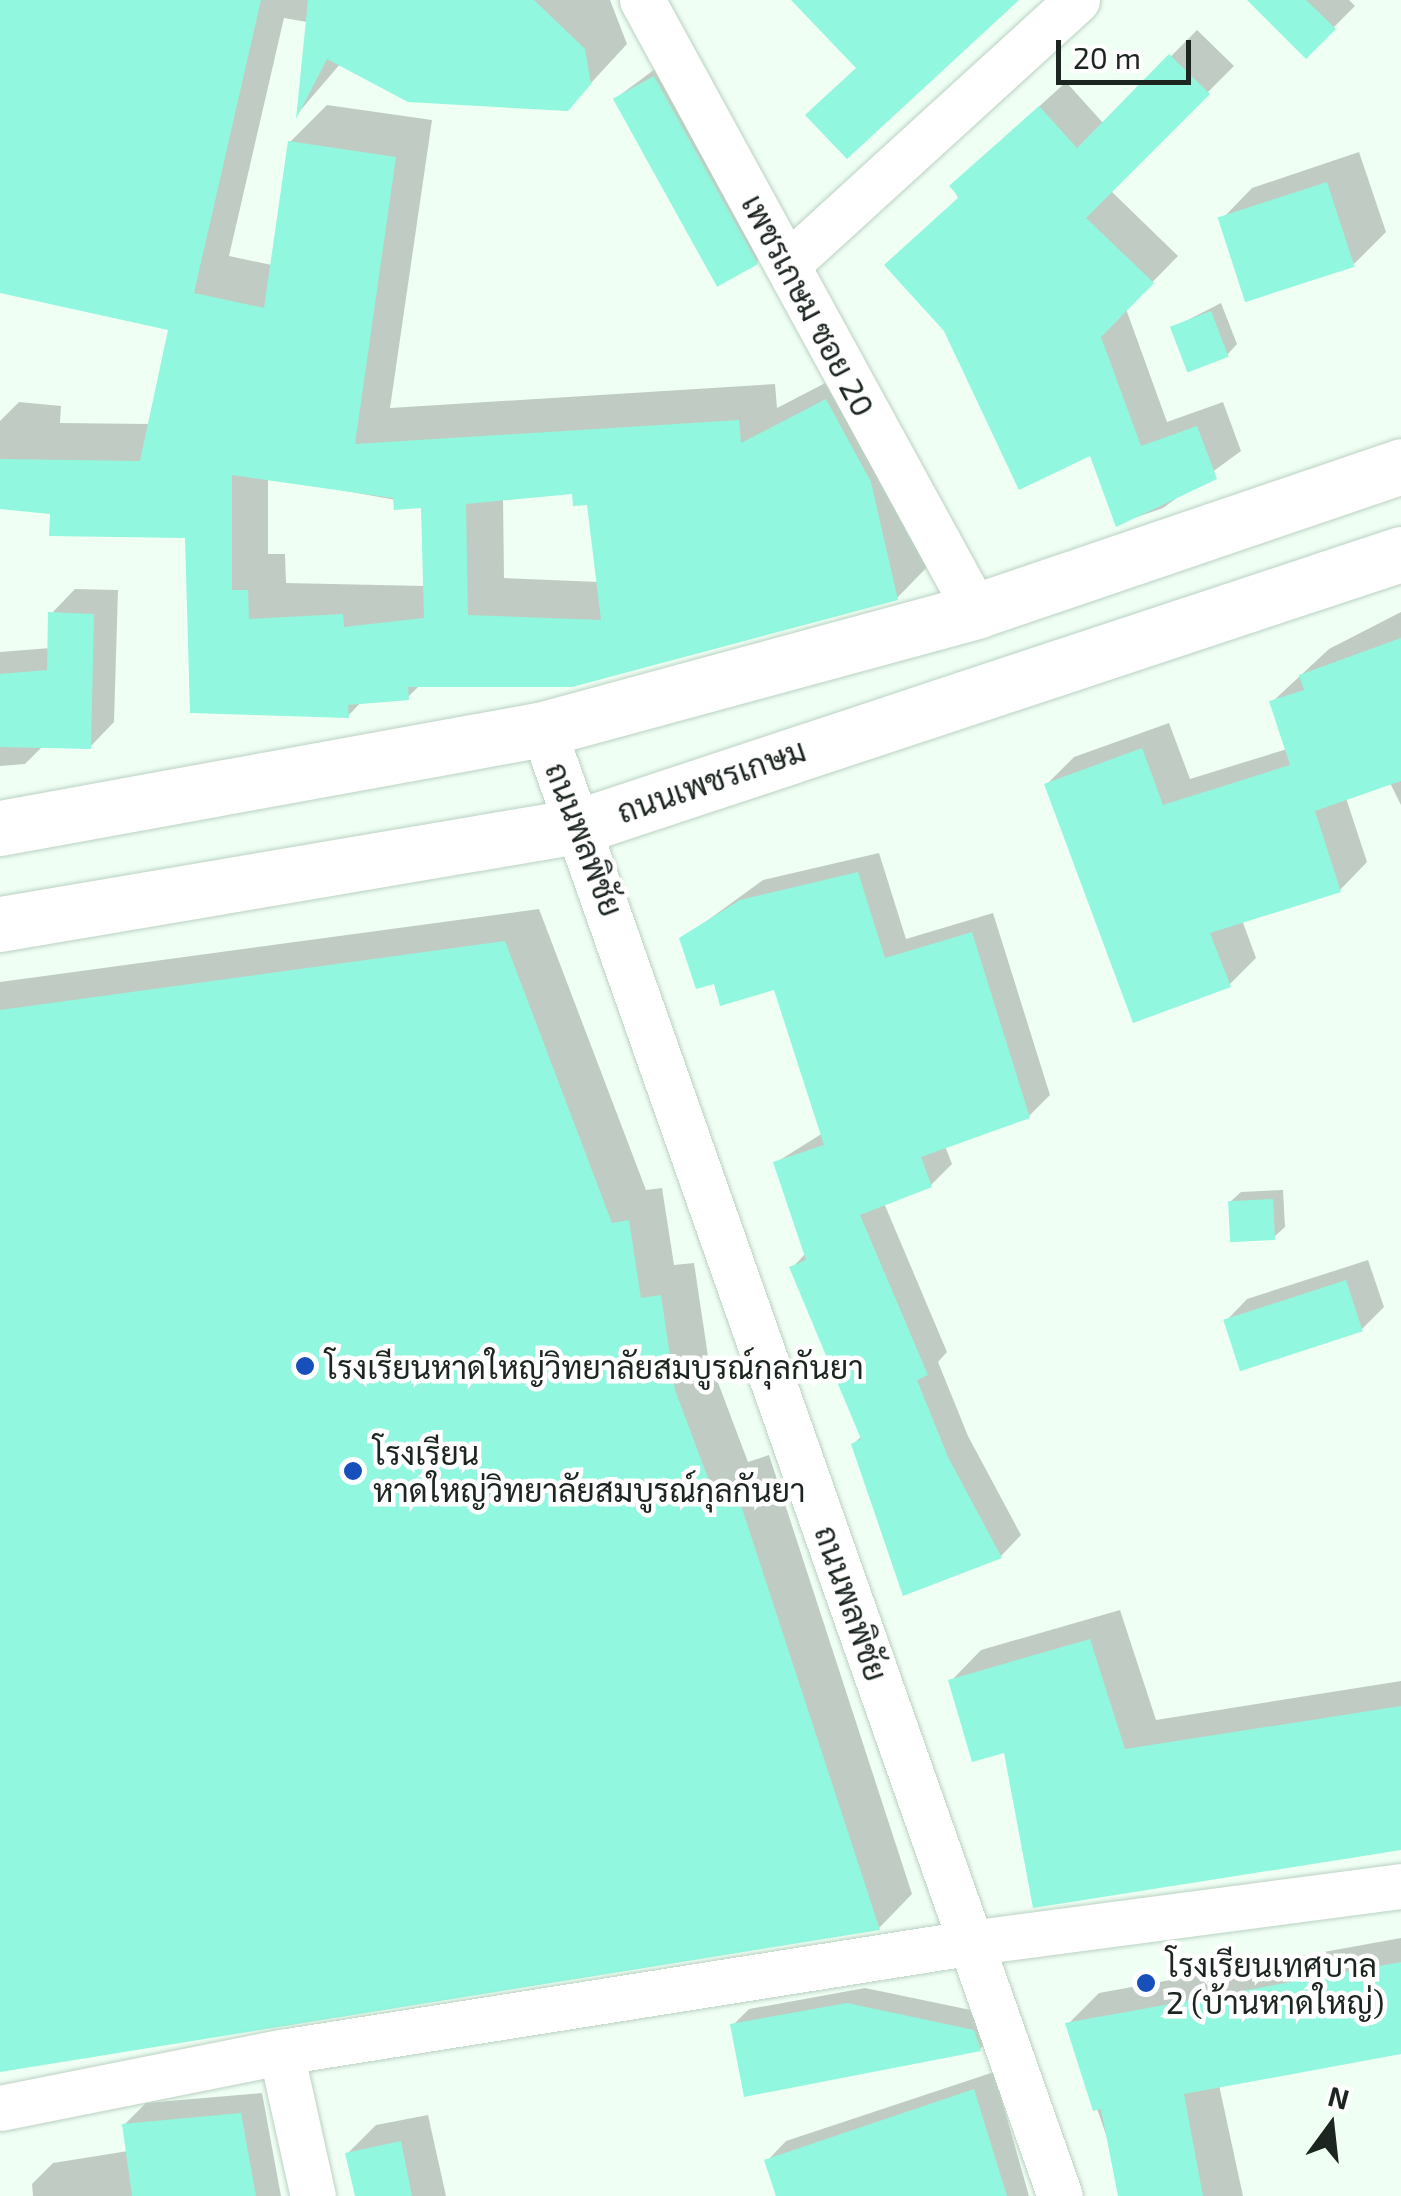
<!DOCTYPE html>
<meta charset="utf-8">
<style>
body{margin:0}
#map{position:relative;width:1401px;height:2196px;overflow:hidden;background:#f0fff4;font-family:"Exo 2",Sarabun,sans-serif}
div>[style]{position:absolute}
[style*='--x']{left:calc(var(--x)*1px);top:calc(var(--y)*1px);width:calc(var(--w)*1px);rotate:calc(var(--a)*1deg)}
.shadow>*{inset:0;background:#0003}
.building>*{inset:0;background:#91f7df;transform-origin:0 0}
.roads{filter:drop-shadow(0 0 2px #bad2c2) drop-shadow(0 0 2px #bad2c2)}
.minor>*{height:45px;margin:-22.5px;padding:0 22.5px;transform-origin:22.5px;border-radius:22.5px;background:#fff}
.major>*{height:55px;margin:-27.5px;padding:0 27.5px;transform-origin:27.5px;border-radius:27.5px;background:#fff}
.dots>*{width:28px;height:28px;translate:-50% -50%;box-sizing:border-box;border:5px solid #fff;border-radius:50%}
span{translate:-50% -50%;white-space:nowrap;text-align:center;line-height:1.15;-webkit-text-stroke:9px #fff;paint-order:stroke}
.street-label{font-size:32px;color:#1c251f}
.poi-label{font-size:32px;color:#1c251f}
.left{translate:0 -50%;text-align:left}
.north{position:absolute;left:1281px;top:2076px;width:100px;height:100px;-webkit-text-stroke:8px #fff;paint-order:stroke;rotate:15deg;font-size:28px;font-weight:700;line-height:40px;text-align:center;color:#1c251f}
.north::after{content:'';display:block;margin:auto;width:35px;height:45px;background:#1c251f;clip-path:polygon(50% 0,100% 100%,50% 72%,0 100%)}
.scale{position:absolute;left:1056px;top:40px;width:135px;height:45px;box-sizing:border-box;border:5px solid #1c251f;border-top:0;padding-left:12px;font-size:30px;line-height:35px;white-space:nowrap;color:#1c251f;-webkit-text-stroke:8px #fff;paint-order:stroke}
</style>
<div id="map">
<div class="shadow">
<div style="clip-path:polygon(evenodd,0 0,610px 0,627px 44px,567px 109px,341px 63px,299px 112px,307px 22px,284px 18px,229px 256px,272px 265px,290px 142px,327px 105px,432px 120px,390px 408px,775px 384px,777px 408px,864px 363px,934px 560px,897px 598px,421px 684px,408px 697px,362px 701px,348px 716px,192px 710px,187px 535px,0 506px,0 421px,19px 402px,61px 406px,60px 423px,150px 424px,171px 328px,0 291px,0 0,268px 477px,424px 505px,425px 586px,286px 583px,285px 554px,268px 554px,268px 477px,0 0,575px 492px,589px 502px,599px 582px,504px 578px,503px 498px,575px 492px)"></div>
<div style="clip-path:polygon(1251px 0,1349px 0,1355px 6px,1306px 55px)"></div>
<div style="clip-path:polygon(1197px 30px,1234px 66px,1110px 190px,1178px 256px,1126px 309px,1167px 422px,1223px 402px,1241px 451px,1163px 508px,1117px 524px,1092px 453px,952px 186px,1066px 82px,1104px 124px)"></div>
<div style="clip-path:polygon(686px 46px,787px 231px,756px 263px,616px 98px)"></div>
<div style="clip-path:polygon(1359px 152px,1386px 232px,1354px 264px,1221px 220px,1252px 188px)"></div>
<div style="clip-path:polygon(1221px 303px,1237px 344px,1227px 355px,1172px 328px)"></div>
<div style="clip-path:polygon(75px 589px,118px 590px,114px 722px,90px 747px,44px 745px,25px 764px,0 766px,0 652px,50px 648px,51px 614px)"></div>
<div style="clip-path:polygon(1401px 612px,1401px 805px,1390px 783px,1346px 798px,1367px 862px,1340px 890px,1242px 920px,1256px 958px,1229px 985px,1047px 784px,1074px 757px,1169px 723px,1190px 779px,1287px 749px,1272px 702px,1329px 649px)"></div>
<div style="clip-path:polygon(879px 853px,906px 939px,993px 913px,1050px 1095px,1029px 1116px,945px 1146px,952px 1164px,931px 1185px,884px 1203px,947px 1352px,938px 1362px,968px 1436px,1021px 1535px,1001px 1556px,905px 1593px,853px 1444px,862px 1436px,792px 1268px,806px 1253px,775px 1163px,823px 1133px,776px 987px,716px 980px,682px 939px,763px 880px)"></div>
<div style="clip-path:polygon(539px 909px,646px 1190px,662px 1188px,674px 1265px,694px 1263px,708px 1356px,748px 1462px,769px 1455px,912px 1894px,879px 1928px,0 2070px,0 982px)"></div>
<div style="clip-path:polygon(1283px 1190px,1285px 1227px,1274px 1237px,1230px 1202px,1241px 1192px)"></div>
<div style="clip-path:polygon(1368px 1260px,1384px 1307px,1362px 1329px,1226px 1321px,1247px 1299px)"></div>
<div style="clip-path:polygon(1120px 1610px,1156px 1720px,1401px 1681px,1401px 1847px,1006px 1750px,951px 1681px,981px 1650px)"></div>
<div style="clip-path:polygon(1401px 1938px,1401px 2052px,1219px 2085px,1243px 2196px,1127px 2196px,1068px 2024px,1099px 1993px)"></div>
<div style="clip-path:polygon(865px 1988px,990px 2014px,996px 2032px,980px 2049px,733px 2025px,749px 2009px)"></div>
<div style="clip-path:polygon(994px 2072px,1029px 2196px,776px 2196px,767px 2161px,786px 2141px)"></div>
<div style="clip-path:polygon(262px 2093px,281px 2196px,33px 2196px,32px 2184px,53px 2163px,128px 2151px,125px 2124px,146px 2103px)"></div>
<div style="clip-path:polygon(428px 2115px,446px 2196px,357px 2196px,348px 2153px,376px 2125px)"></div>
</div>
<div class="building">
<div style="clip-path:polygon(evenodd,0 0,261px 0,194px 293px,264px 308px,288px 141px,396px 157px,355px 444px,739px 420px,741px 443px,826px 399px,871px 482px,898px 600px,572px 687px,408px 687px,409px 700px,348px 705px,349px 718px,190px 713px,185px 538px,49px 536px,50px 514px,0 509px,0 459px,140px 461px,168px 330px,0 293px,0 0,232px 475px,393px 498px,394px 510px,421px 508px,424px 618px,344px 627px,343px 614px,249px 619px,248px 590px,232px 590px,232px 475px,0 0,572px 494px,573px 506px,587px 505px,601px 620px,468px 615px,466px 504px,572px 494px)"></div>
<div style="clip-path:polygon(308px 0,534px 0,585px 49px,591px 84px,568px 111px,408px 102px,327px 59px,296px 119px)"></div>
<div style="clip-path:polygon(791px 0,1019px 0,847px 159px,805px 115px,856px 68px)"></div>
<div style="clip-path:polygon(1247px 0,1306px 0,1336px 29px,1306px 59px)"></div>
<div style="clip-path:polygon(1169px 54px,1210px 94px,1086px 218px,1154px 283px,1101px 337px,1141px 446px,1197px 426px,1217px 479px,1116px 527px,1090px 456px,1019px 490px,944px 331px,884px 265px,959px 197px,949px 186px,1039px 106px,1077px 148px)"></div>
<div style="left:654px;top:76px;width:215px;height:47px;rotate:61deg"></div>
<div style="left:1327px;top:182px;width:89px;height:115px;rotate:72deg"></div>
<div style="left:1211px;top:311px;width:49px;height:44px;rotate:69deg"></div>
<div style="clip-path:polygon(48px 612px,94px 614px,91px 749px,0 747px,0 674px,47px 670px)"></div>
<div style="clip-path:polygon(1401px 638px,1401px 781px,1315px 811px,1341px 892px,1210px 933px,1231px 987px,1133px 1023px,1044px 784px,1142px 748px,1163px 805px,1290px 765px,1269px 701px,1304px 690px,1299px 675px)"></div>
<div style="clip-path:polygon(858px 872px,885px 958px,972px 932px,1030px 1118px,921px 1157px,932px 1187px,860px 1215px,928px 1375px,917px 1380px,948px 1457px,1002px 1558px,903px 1596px,851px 1444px,861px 1439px,789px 1267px,806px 1260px,773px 1162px,824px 1145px,774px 990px,720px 1006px,714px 984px,696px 989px,679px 938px,740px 900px)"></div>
<div style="clip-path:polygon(505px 941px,612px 1223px,629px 1220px,641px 1298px,661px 1295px,675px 1390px,714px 1494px,735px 1487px,880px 1930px,0 2072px,0 1010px)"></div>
<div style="left:1273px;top:1199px;width:41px;height:45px;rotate:87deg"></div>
<div style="left:1346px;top:1280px;width:54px;height:129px;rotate:72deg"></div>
<div style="clip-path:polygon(1090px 1639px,1125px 1749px,1401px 1706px,1401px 1850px,1033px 1908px,1004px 1753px,972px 1762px,948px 1680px)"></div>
<div style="clip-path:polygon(1401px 1962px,1401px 2054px,1184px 2094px,1203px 2196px,1118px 2196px,1101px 2109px,1093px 2111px,1065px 2023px)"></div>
<div style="clip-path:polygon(847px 2003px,974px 2030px,981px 2051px,744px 2097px,730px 2024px)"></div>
<div style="clip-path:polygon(974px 2089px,1007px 2196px,776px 2196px,764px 2160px)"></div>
<div style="clip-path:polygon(241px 2113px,256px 2196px,132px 2196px,122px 2124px)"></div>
<div style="clip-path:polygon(401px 2141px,412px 2196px,355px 2196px,345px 2153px)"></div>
</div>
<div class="roads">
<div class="minor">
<div style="--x:642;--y:0;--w:696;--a:61.34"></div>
<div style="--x:789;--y:263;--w:390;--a:-42.4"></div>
<div style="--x:543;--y:729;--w:1555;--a:70.59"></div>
<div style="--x:281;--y:2052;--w:148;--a:77.5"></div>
<div style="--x:0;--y:2108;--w:287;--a:-11.3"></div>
<div style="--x:281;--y:2052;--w:696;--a:-9.02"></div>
<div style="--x:968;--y:1943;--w:437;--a:-7.5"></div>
</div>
<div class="major">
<div style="--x:0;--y:828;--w:552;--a:-10.33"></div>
<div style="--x:543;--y:729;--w:449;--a:-15.2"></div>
<div style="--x:976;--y:611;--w:449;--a:-18.8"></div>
<div style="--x:0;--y:924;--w:591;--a:-9.64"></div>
<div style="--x:583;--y:825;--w:862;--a:-18.33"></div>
</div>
</div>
<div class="dots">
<div style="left:305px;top:1366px;background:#174fbb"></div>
<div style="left:353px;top:1471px;background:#174fbb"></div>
<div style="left:1146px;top:1983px;background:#174fbb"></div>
</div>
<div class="street-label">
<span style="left:809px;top:305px;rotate:62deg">เพชรเกษม ซอย 20</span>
<span style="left:711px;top:780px;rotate:-19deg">ถนนเพชรเกษม</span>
<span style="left:585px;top:839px;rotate:69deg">ถนนพลพิชัย</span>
<span style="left:852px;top:1603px;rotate:71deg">ถนนพลพิชัย</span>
</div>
<div class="poi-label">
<span class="left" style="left:325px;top:1366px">โรงเรียนหาดใหญ่วิทยาลัยสมบูรณ์กุลกันยา</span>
<span class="left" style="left:373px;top:1471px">โรงเรียน<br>หาดใหญ่วิทยาลัยสมบูรณ์กุลกันยา</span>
<span class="left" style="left:1166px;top:1983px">โรงเรียนเทศบาล<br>2 (บ้านหาดใหญ่)</span>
</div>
<div class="north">N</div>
<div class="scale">20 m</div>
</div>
